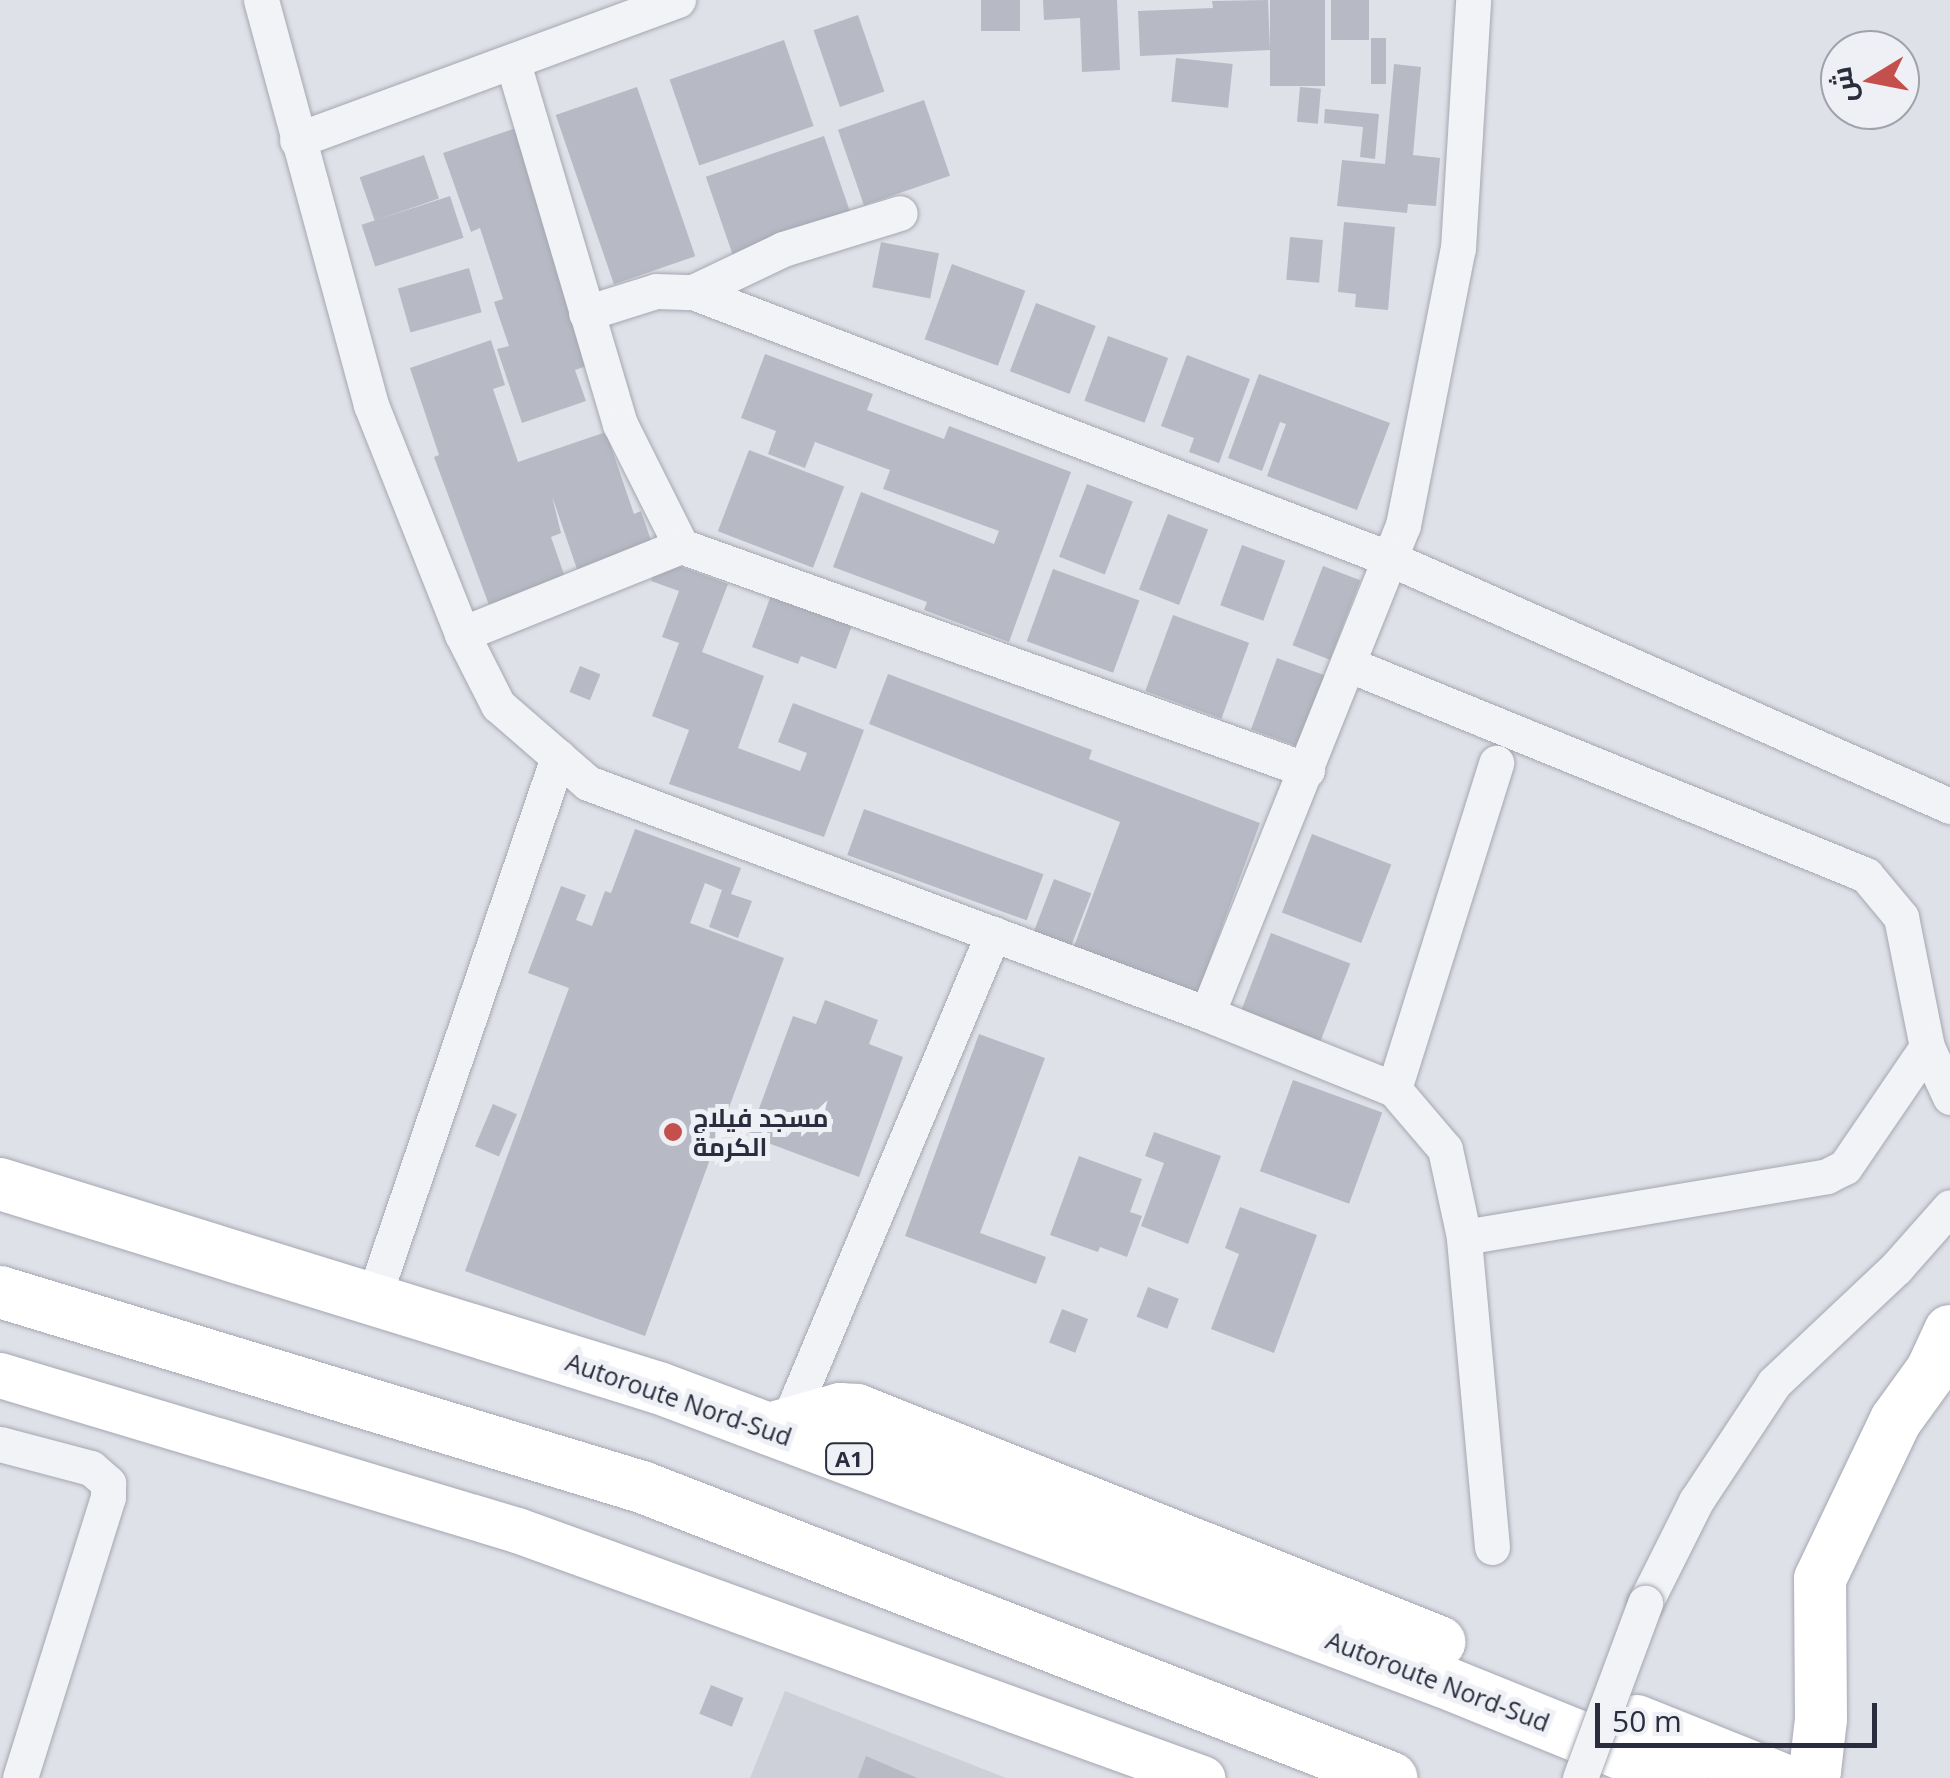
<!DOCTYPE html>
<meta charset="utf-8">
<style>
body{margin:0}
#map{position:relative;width:1950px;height:1778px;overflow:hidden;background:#dfe1e8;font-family:"Open Sans",Cairo,sans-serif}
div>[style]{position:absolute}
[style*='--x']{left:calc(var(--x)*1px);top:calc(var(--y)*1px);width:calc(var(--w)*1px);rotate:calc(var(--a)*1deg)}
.built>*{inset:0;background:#ced0d9}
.building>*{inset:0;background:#b7bac4;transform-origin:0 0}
.roads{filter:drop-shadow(0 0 2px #a5a7b2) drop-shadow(0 0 2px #a5a7b2)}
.minor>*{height:35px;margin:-17.5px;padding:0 17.5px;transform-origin:17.5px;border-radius:17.5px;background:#f2f3f6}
.major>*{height:45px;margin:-22.5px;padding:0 22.5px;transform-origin:22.5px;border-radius:22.5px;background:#fff}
.highway>*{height:52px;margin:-26px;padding:0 26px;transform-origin:26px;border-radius:26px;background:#fff}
.bridges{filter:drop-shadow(0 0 2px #a5a7b2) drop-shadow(0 0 2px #a5a7b2)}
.minor-bridge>*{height:35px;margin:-17.5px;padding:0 17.5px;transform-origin:17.5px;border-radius:17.5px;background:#f2f3f6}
.dots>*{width:28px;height:28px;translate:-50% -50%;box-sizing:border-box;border:5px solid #eff0f5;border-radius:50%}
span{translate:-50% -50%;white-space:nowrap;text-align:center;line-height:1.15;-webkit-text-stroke:10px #eff0f5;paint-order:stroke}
.shield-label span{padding:2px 8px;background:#eff0f5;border:2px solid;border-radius:8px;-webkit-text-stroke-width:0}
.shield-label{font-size:22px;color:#292d3e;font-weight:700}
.poi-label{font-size:25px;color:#292d3e;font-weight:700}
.left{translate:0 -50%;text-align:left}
.street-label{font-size:25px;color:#292d3e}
.north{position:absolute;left:1820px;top:30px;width:100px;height:100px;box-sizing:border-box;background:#eff0f5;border:2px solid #a0a2ac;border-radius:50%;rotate:260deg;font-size:28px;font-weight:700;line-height:40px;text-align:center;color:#292d3e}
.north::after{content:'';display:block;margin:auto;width:35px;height:45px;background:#c4504d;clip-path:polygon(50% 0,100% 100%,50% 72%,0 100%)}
.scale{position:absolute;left:1595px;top:1703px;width:282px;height:45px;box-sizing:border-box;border:5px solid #292d3e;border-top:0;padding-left:12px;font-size:30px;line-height:35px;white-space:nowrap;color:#292d3e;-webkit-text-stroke:8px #eff0f5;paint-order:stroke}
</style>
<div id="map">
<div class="built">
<div style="clip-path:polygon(785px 1691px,1006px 1778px,750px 1778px)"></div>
</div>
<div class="building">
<div style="left:981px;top:0;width:39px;height:31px"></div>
<div style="clip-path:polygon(1043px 0,1117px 0,1120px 70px,1082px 72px,1080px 18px,1044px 20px)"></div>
<div style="clip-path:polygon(1268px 0,1270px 50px,1140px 56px,1138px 11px,1213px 8px,1212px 1px)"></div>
<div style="left:1270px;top:0;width:55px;height:86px"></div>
<div style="left:1331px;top:0;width:38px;height:40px"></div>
<div style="left:858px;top:15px;width:81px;height:47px;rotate:71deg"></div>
<div style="left:1371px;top:38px;width:15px;height:46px"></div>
<div style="left:784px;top:40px;width:91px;height:121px;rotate:71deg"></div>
<div style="left:1176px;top:58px;width:57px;height:44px;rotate:6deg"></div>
<div style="clip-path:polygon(1394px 64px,1421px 67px,1413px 155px,1440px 158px,1436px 206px,1408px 204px,1407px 213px,1337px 206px,1342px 160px,1385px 164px)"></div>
<div style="left:637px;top:87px;width:179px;height:86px;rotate:71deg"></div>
<div style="left:1300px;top:87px;width:21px;height:35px;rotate:5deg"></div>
<div style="left:924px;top:100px;width:80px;height:91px;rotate:71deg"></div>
<div style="clip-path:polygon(1325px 109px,1379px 114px,1375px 159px,1360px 157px,1363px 127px,1324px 123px)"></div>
<div style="clip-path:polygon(519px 127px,592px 364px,575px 370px,586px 401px,522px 423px,497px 349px,509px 346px,494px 302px,503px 299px,480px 228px,471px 232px,443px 153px)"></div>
<div style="left:824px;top:136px;width:83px;height:125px;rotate:71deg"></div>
<div style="left:424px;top:155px;width:46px;height:68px;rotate:71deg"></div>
<div style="left:450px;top:196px;width:44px;height:93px;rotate:72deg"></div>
<div style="clip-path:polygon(1344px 222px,1395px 227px,1388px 310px,1355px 307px,1356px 294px,1338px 292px)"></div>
<div style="left:1290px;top:237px;width:33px;height:43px;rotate:5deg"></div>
<div style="left:881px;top:242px;width:59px;height:46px;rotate:11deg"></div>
<div style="left:952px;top:264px;width:78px;height:80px;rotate:20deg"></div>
<div style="left:469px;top:268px;width:46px;height:74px;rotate:74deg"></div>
<div style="left:1036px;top:303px;width:64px;height:73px;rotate:21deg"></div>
<div style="left:1108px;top:336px;width:64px;height:69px;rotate:20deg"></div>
<div style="clip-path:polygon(491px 340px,505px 385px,493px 389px,518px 462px,606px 432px,634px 514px,641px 511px,655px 552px,580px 578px,552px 496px,561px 533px,551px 537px,566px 580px,489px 605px,434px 457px,439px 455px,410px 368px)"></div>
<div style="clip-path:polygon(765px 354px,873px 394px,867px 410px,944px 439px,949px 426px,1071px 472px,1009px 642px,924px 610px,927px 602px,833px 567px,861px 492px,994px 544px,999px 531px,883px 489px,890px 470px,815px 442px,805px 468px,768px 454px,776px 431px,741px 418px)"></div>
<div style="clip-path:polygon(1187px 355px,1250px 379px,1219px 463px,1189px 452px,1194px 438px,1161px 426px)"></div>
<div style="clip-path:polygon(1259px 374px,1390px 423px,1357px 510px,1267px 476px,1286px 424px,1280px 422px,1262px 471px,1228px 458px)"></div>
<div style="left:749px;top:450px;width:102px;height:87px;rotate:21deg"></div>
<div style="left:1087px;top:484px;width:49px;height:78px;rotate:21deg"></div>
<div style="left:1168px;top:514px;width:43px;height:81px;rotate:21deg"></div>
<div style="left:1242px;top:545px;width:46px;height:64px;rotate:20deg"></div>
<div style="clip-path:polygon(660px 559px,728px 584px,702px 652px,764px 676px,738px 748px,800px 771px,807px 753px,778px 742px,793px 703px,864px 730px,824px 837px,669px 784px,689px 730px,652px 716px,679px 643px,662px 637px,679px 591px,651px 581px)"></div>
<div style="left:1323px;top:566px;width:40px;height:85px;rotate:21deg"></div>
<div style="left:1053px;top:569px;width:92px;height:77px;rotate:20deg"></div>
<div style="clip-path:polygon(773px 590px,854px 620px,836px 669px,801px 656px,798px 664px,752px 647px)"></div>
<div style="left:1173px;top:615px;width:81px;height:81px;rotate:20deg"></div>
<div style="left:1277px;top:658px;width:58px;height:76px;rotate:20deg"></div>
<div style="left:580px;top:666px;width:22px;height:28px;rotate:22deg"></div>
<div style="clip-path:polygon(888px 674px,1092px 750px,1089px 759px,1260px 823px,1197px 995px,1073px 949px,1120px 822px,869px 724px)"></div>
<div style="left:864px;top:809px;width:191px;height:49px;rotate:20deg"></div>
<div style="clip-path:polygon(635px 829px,741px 868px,731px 894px,752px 901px,738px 938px,709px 927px,722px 890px,705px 883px,690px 923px,784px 958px,645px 1336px,465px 1271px,569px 988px,528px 973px,561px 886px,586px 895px,576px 920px,592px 926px,605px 891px,611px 893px)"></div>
<div style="left:1312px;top:834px;width:85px;height:84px;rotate:21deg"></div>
<div style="left:1054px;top:879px;width:40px;height:57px;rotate:21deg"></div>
<div style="left:1271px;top:933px;width:85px;height:90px;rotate:21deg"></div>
<div style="clip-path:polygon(825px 1000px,878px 1020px,869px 1044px,903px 1057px,859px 1177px,749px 1136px,793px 1016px,816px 1024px)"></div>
<div style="clip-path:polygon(979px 1034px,1045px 1058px,980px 1233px,1046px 1257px,1036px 1284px,905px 1236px)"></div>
<div style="left:1293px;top:1080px;width:95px;height:97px;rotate:20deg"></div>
<div style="left:493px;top:1104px;width:26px;height:46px;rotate:23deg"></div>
<div style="clip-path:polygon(1154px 1132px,1221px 1156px,1188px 1244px,1141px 1226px,1164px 1163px,1145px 1156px)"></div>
<div style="clip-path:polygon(1079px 1156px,1142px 1179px,1130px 1212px,1142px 1216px,1127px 1257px,1100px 1247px,1098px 1252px,1050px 1235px)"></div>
<div style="clip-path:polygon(1240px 1207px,1317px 1235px,1274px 1353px,1211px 1329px,1239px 1254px,1225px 1248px)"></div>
<div style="left:1148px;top:1287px;width:33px;height:32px;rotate:21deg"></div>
<div style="left:1062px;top:1309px;width:28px;height:36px;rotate:21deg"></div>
<div style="left:711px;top:1685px;width:35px;height:31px;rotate:22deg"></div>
<div style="clip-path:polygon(866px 1756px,917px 1778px,858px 1778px)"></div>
</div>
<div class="roads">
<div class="minor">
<div style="--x:261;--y:0;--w:420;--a:74.8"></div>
<div style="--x:371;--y:405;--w:246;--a:68.3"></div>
<div style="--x:462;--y:634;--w:80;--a:63.1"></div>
<div style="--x:498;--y:705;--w:119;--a:40.9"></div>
<div style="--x:588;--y:783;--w:661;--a:20.46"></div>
<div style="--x:1207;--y:1014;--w:527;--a:-68.16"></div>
<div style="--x:1403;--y:525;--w:282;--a:-78.8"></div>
<div style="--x:1458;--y:248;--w:248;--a:-86.5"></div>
<div style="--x:513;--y:63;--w:377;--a:73.5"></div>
<div style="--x:620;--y:424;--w:136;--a:63.4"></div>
<div style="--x:297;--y:140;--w:406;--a:-20.2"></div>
<div style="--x:693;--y:292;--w:100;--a:-25.5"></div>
<div style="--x:783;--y:249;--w:122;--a:-17.1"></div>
<div style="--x:586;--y:313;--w:73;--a:-17.4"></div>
<div style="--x:656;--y:291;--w:37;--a:2"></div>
<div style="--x:693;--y:292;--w:750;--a:20.95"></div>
<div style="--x:1393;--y:560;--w:609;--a:23.83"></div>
<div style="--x:462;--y:634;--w:236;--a:-21.9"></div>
<div style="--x:681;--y:546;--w:665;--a:19.69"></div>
<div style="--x:1350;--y:665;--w:557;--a:22.15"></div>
<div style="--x:1866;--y:875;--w:55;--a:50.2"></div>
<div style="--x:1901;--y:917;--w:133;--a:78.7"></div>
<div style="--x:1927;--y:1047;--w:55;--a:65.3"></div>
<div style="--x:1207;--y:1014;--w:201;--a:21.9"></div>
<div style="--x:1464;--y:1237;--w:368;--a:-9.5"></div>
<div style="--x:1827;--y:1176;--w:20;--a:-27"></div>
<div style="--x:1845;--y:1167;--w:145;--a:-55.7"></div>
<div style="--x:373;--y:1299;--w:573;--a:-71.15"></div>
<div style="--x:787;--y:1424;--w:532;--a:-67.2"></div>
<div style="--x:0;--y:1444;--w:94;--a:14.8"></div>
<div style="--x:91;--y:1468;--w:23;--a:41"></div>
<div style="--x:108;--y:1483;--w:14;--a:90"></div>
<div style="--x:108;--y:1497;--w:294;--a:107.4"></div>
<div style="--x:1492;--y:1547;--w:311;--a:-95.2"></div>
<div style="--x:1464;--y:1237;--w:90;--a:-102.2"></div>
<div style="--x:1445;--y:1149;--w:79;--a:-130.4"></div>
<div style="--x:1394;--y:1089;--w:342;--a:-72.6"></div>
<div style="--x:1645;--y:1603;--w:114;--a:-63.4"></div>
<div style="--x:1696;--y:1501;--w:141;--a:-56.5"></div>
<div style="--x:1774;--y:1383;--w:168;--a:-43.3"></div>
<div style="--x:1896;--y:1268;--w:81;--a:-48.5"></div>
</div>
<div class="major">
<div style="--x:0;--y:1375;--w:540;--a:16.69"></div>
<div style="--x:517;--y:1530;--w:729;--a:19.9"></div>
</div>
<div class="highway">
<div style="--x:0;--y:1184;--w:690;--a:17.2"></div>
<div style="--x:659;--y:1388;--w:838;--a:20.53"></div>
<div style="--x:1444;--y:1682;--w:257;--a:22"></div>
<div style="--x:0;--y:1292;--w:671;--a:16.9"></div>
<div style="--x:642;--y:1487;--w:804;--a:21.23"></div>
<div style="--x:769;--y:1429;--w:74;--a:-15.7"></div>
<div style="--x:840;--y:1409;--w:17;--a:3"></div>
<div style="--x:857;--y:1410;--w:627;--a:21.73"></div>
<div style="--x:1637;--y:1721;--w:153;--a:21.9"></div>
<div style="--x:1809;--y:1778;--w:9;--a:-49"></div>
<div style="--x:1815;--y:1771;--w:52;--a:-83.4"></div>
<div style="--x:1821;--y:1719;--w:140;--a:-90.4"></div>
<div style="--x:1820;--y:1579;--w:176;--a:-64.5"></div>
<div style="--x:1896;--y:1420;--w:62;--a:-54.2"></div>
<div style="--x:1932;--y:1370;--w:43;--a:-65.2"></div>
</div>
</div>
<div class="bridges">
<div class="minor-bridge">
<div style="--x:1580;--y:1778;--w:187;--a:-69.6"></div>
</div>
</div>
<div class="dots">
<div style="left:673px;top:1132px;background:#c4504d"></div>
</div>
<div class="shield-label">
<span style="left:849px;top:1459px">A1</span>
</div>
<div class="poi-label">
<span class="left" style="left:693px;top:1132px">مسجد فيلاج<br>الكرمة</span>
</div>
<div class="street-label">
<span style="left:679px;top:1399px;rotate:19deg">Autoroute Nord-Sud</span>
<span style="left:1438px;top:1681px;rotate:21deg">Autoroute Nord-Sud</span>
</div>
<div class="north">ش</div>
<div class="scale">50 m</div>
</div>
